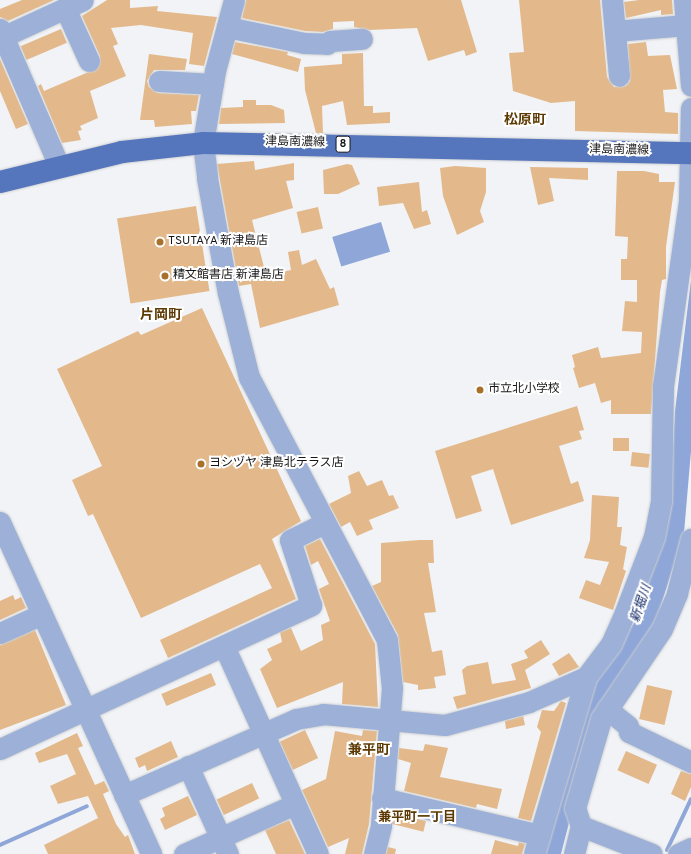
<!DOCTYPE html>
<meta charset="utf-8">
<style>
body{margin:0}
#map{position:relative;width:691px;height:854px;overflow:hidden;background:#f1f3f6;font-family:Overpass,"Noto Sans JP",sans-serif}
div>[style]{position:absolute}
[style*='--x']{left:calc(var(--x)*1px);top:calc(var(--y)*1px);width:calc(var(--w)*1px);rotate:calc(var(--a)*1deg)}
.water>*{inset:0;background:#8ea6d8;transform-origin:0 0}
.stream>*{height:4px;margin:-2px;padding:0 2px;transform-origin:2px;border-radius:2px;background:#8ea6d8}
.building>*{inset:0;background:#e3b98b;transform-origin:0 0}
.roads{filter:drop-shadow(0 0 1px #ced0d2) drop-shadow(0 0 1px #ced0d2)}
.minor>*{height:21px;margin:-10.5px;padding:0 10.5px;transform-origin:10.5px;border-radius:10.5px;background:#9cb0d8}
.major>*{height:22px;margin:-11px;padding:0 11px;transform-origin:11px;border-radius:11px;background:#5575bd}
.dots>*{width:11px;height:11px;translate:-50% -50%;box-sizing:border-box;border:2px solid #fff;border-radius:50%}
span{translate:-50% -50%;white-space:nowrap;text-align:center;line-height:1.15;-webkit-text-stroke:4px #fff;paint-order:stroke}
.shield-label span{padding:1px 3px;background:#fff;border:1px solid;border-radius:3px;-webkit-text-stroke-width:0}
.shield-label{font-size:11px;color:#161618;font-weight:700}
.street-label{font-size:12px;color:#161618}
.poi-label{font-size:12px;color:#161618}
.left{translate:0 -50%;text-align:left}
.water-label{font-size:13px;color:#172e69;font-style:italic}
.neighbourhood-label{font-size:13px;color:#5d3903;font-weight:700}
.quarter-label{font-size:14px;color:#5d3903;font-weight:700}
</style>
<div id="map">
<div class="water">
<div style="left:381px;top:222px;width:31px;height:51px;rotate:73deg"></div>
<div style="clip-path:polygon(691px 280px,691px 451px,684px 533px,656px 621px,596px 718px,561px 854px,541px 854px,590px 691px,635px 621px,669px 518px,675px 411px)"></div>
</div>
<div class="stream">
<div style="--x:0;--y:845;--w:95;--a:-24.1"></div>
<div style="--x:667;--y:850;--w:56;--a:-64.8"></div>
</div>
<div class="building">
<div style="clip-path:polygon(22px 0,54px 0,8px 21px,0 17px,0 9px)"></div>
<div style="clip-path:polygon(107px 0,130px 0,130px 8px,158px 6px,157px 11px,217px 17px,204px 66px,189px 64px,193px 33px,141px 25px,111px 28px,118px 44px,113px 46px,126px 76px,90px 91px,98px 118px,80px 126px,82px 130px,78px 131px,81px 140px,62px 143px,38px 86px,41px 84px,44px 91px,98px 68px,100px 56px,82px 16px)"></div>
<div style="clip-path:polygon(246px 0,461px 0,477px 52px,466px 56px,464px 50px,428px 61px,417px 28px,369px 30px,354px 27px,354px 21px,333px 22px,333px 29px,323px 32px,305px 31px,242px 18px)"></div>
<div style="clip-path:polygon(519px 0,600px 0,607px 77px,614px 87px,626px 86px,630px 81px,628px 44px,646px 42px,648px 56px,670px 55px,677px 89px,663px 90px,665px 112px,678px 113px,678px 134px,575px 131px,575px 101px,551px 103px,513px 91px,509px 53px,524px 52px)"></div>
<div style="clip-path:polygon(639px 0,672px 0,673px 14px,661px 15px,661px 10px,626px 18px,624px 2px)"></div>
<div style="left:61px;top:29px;width:15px;height:44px;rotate:67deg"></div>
<div style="clip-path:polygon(235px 42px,288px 52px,287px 55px,301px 59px,298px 72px,232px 54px)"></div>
<div style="clip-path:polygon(363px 53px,364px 106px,373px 106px,373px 113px,390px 112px,390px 123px,347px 125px,343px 101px,322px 106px,323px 133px,316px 133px,305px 90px,304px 67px,342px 64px,342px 54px)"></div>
<div style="clip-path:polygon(149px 54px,187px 59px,185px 70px,154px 70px,147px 81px,149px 87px,158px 93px,199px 95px,196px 111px,191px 111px,192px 124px,155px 127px,154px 120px,140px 120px)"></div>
<div style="clip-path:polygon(0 59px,28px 124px,16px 129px,0 91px)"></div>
<div style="clip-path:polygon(243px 100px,256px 100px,256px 105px,271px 105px,284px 110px,285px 123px,219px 124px,221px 108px,243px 107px)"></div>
<div style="clip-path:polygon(254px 161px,255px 170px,294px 163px,294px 180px,286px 181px,293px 208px,252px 220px,266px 275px,291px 270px,288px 252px,299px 250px,302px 265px,316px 259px,330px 289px,334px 287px,339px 305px,260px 328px,251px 284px,239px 286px,217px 164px)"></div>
<div style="clip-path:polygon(347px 164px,352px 165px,360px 184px,338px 194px,324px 194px,323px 170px)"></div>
<div style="clip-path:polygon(455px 166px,486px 168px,486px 192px,480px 211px,484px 222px,457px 235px,443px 196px,440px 168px)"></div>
<div style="clip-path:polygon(530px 167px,588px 168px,588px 180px,549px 178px,554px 201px,538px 205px)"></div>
<div style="clip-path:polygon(617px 171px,644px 171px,659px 174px,659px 182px,675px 182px,666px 247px,666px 279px,662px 280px,660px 292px,651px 414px,611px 414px,611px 400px,601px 403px,595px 383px,579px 388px,573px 368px,575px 367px,572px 355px,598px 347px,601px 358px,641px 353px,642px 332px,622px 331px,625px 301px,637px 302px,637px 280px,621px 280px,621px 259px,627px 259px,628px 237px,615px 236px)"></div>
<div style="clip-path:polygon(419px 182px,422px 212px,427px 210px,431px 224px,414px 229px,403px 203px,379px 206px,377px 187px)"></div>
<div style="left:196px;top:206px;width:86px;height:80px;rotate:81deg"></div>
<div style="left:318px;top:207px;width:22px;height:22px;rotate:77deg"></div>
<div style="clip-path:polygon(202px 308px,301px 521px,272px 539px,296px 599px,168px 658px,160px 640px,272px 588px,260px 564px,141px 618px,93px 514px,88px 516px,72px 480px,102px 466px,57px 369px,138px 331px,141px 335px)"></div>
<div style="clip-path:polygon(577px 406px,584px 430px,579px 431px,582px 439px,559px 446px,571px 484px,578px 481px,584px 501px,511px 525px,493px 469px,471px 476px,482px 511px,456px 519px,435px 451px)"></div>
<div style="left:629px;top:438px;width:13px;height:16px;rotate:90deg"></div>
<div style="left:632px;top:452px;width:18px;height:14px;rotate:6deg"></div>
<div style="clip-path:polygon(359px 471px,367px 486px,382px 480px,389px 496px,393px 495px,399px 508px,369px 520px,373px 529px,357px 536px,350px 522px,341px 527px,329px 504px,351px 493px,348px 476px)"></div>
<div style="clip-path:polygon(592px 495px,619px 497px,617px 527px,622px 527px,620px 545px,627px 547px,623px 569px,626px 571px,613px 610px,579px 598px,586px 580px,600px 585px,609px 562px,584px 558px,590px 540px)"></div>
<div style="clip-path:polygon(320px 539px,375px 644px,378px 707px,342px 704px,343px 682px,277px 708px,260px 669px,272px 660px,267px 649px,282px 642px,280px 632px,291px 628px,301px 651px,323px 640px,321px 625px,330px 621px,319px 589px,329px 584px,318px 561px,311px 565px,305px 546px)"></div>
<div style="clip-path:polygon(420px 540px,433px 540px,434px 563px,428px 563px,436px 612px,424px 613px,432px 652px,442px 650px,446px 675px,434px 677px,436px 688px,418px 690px,418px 685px,403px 682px,398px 635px,372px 586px,381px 582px,381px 543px)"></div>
<div style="clip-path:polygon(13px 595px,15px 600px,21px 597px,26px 608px,0 620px,0 601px)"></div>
<div style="clip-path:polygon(35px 630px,66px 705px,0 730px,0 645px)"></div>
<div style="clip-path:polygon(541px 640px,550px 654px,525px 670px,531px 688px,457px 709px,453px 697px,466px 694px,462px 670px,467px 666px,488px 662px,492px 684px,516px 680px,511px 664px,528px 658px,524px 651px)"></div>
<div style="clip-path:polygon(569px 653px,579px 667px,559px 676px,552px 664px)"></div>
<div style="left:211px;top:673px;width:13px;height:54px;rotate:67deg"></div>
<div style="left:647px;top:685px;width:26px;height:35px;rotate:13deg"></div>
<div style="clip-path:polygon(561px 701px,566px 703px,531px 821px,518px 818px,541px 732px,537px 727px,542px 710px,554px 711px)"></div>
<div style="clip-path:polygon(523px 716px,525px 725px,506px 729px,505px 721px)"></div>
<div style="left:305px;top:730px;width:31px;height:28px;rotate:65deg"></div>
<div style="clip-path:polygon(363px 730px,377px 731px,369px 824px,362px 854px,345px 854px,349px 838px,328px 847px,302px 790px,326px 779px,335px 731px,362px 736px)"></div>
<div style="clip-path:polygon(77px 733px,83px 746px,78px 748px,95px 785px,104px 781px,109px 791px,103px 794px,116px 824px,125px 837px,128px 835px,135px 854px,48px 854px,44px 845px,98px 818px,88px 796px,58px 804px,50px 786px,76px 774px,67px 754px,39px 763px,35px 753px)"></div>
<div style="clip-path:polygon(171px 741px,178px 757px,147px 771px,145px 765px,139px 768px,135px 758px)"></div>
<div style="clip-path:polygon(425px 744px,448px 748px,440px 777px,502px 789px,497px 809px,477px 804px,476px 808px,404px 791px,411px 763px,398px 759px,399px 748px,423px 751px)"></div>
<div style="left:626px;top:751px;width:34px;height:21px;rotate:24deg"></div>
<div style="clip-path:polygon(681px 771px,691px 774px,691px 787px,685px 801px,671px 794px)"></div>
<div style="left:252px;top:783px;width:17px;height:39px;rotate:65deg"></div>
<div style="clip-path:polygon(188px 796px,197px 815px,165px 830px,160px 819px,165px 816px,162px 808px)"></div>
<div style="left:394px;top:813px;width:33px;height:11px;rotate:14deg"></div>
<div style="clip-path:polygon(289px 820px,305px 854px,276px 854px,265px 830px)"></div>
<div style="clip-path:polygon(495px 840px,518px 846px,519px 842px,525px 844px,522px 854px,491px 854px)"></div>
<div style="clip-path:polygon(388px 847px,396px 849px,395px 854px,386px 854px)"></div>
</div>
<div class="roads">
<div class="minor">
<div style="--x:234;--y:0;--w:73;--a:105"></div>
<div style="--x:215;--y:71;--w:73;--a:99.5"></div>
<div style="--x:203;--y:143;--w:35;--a:83"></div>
<div style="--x:207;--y:178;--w:117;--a:79.7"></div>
<div style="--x:228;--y:293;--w:87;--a:76"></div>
<div style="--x:249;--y:377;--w:297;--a:62.3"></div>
<div style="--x:387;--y:640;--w:48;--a:84.1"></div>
<div style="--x:392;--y:688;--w:138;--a:94.6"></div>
<div style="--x:381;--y:826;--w:29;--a:104"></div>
<div style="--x:612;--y:0;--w:76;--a:84.7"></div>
<div style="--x:684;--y:0;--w:86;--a:85.3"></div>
<div style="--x:65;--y:8;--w:58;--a:65.6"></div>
<div style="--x:227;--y:27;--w:79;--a:11.7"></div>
<div style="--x:304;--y:43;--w:23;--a:2"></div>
<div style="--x:327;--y:44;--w:4;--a:-45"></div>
<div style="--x:330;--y:41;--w:32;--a:-4"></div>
<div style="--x:0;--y:29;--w:149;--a:66.7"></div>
<div style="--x:615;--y:31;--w:71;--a:-4.8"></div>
<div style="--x:0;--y:38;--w:91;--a:-24.6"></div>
<div style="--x:159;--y:81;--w:54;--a:3.2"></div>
<div style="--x:0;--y:522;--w:365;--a:65.5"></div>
<div style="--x:0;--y:633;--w:46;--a:-24.3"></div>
<div style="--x:224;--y:646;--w:228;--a:65.7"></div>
<div style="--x:607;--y:709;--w:27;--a:39"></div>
<div style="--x:628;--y:726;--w:6;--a:81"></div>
<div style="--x:629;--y:732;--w:69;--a:25.8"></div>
<div style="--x:0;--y:749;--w:343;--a:-24.8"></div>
<div style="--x:311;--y:605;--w:68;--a:-107.9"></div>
<div style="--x:290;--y:540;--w:39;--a:-26"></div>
<div style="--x:188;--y:766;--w:97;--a:65.6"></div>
<div style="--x:124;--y:795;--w:188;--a:-23.8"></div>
<div style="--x:296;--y:719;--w:27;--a:-10"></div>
<div style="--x:323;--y:714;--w:122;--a:5.2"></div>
<div style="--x:445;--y:725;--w:87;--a:-15.3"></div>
<div style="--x:529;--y:702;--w:62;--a:-23.7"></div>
<div style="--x:586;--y:677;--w:41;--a:-52.9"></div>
<div style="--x:611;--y:644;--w:35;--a:-66"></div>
<div style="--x:625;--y:612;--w:80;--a:-68.9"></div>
<div style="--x:654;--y:537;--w:37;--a:-79"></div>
<div style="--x:661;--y:501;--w:115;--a:-89"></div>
<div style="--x:663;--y:386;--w:187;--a:-82"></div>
<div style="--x:689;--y:201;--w:93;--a:-88.8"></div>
<div style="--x:382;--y:798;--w:162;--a:13.2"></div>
<div style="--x:581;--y:826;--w:19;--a:-108"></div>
<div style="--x:575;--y:808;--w:93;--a:-73.7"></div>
<div style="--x:601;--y:719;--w:109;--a:-55.9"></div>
<div style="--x:662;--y:629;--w:39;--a:-67"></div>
<div style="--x:677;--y:593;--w:56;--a:-75.5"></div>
<div style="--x:184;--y:854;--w:122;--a:-24.2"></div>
<div style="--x:534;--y:854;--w:184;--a:-73.6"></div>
<div style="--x:574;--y:854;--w:29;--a:-76"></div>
<div style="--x:581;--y:826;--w:76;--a:21.5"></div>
<div style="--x:678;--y:854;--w:14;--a:-25"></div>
</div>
<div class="major">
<div style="--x:0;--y:182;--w:126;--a:-13.8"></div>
<div style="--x:122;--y:152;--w:81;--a:-6.3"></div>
<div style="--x:203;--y:143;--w:488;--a:1.2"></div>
</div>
</div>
<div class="dots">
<div style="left:160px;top:242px;background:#a7712c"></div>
<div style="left:165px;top:276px;background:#a7712c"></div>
<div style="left:480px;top:390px;background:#a7712c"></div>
<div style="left:201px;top:464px;background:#a7712c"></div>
</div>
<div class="shield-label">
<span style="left:343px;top:144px">8</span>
</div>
<div class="street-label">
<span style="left:295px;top:143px;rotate:1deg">津島南濃線</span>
<span style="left:619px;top:151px;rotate:1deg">津島南濃線</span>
</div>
<div class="poi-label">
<span class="left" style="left:168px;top:242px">TSUTAYA 新津島店</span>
<span class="left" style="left:173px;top:276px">精文館書店 新津島店</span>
<span class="left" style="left:488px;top:390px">市立北小学校</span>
<span class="left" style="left:209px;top:464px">ヨシヅヤ 津島北テラス店</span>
</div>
<div class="water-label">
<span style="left:642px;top:604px;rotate:-71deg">新堀川</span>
</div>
<div class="neighbourhood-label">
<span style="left:417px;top:818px">兼平町一丁目</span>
</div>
<div class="quarter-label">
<span style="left:525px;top:121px">松原町</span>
<span style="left:161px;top:316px">片岡町</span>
<span style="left:369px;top:751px">兼平町</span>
</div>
</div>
